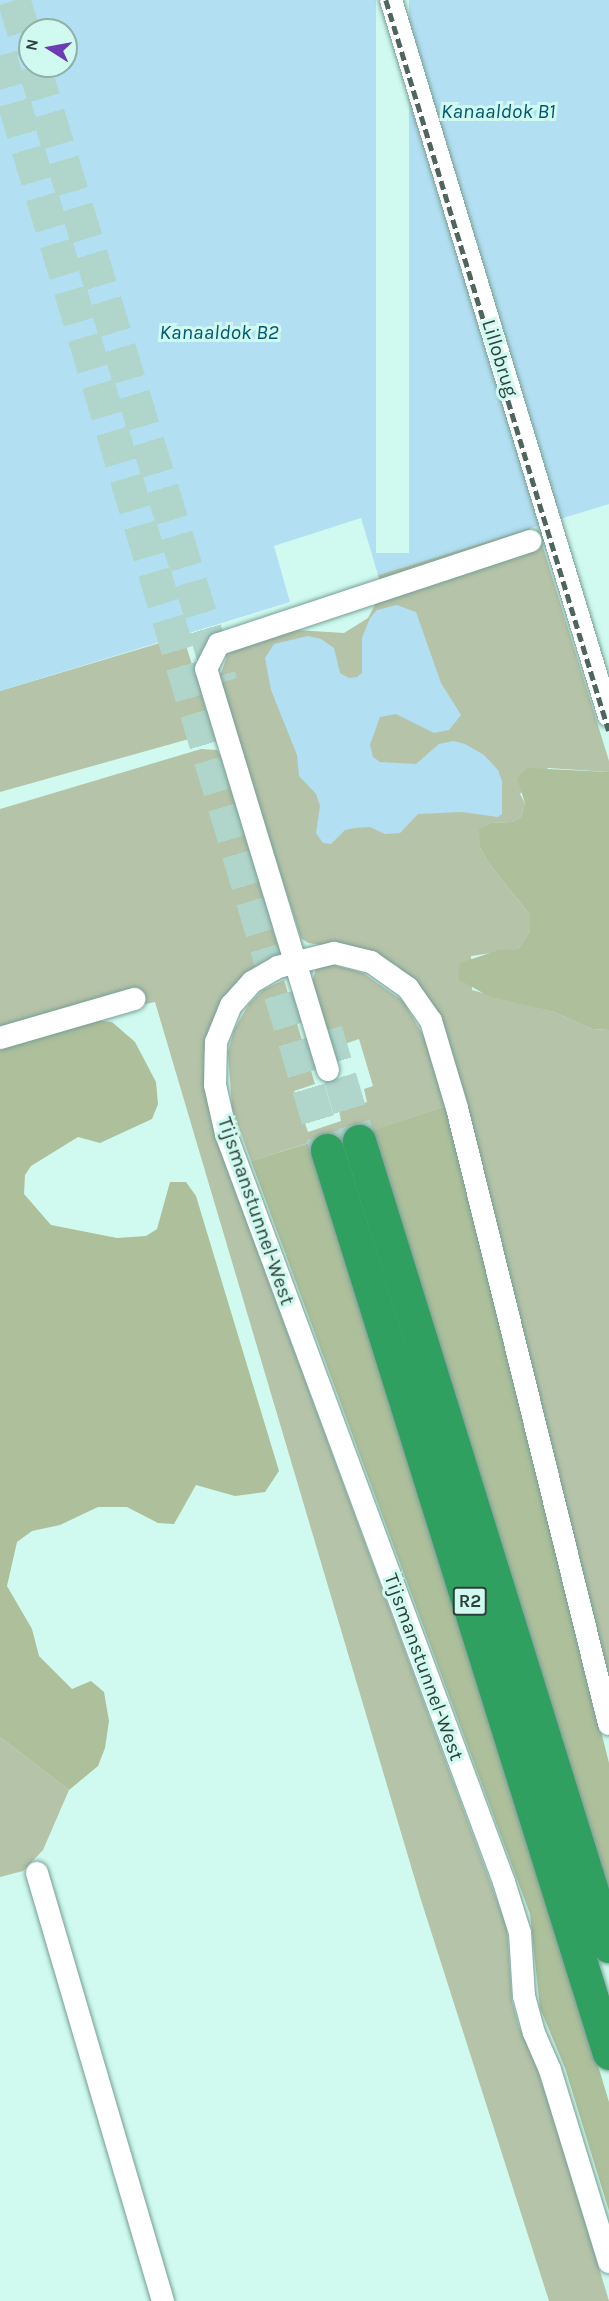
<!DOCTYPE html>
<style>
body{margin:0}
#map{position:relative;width:609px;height:2301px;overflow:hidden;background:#d0faef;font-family:Karla,sans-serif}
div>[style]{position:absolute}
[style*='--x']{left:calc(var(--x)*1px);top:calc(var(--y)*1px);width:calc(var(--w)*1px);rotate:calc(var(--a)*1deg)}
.green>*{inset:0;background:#b5c3a8}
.forest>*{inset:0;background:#adbf9b}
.water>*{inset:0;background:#b3dff2}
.pier>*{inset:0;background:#d0faef;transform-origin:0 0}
.highway-tunnel>*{height:33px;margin-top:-16.5px;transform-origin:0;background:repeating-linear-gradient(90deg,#b0d5cb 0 33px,transparent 0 49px)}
.roads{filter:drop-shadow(0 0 2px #769e94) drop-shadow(0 0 2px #769e94)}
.minor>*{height:22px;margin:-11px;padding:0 11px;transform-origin:11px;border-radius:11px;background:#fff}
.highway>*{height:33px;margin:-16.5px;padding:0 16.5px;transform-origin:16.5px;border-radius:16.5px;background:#2fa05f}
.rail>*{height:4.5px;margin-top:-2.25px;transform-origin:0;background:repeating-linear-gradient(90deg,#4f665f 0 9px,transparent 0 13.5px)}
span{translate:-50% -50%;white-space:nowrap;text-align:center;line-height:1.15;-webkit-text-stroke:6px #d0faef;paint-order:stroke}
.shield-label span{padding:2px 4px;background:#d0faef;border:2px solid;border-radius:4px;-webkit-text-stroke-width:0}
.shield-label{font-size:18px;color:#2e3f3a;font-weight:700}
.street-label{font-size:20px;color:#2e3f3a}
.water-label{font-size:21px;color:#005872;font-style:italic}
.north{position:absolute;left:18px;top:18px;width:60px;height:60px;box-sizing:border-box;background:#d0faef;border:2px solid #8fafa7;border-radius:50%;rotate:281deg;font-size:16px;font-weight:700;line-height:24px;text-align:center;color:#2e3f3a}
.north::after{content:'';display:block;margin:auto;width:21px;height:27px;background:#6d3bb2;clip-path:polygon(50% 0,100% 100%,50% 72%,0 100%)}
</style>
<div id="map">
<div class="green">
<div style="clip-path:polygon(530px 528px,530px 530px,381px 584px,378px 575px)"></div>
<div style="clip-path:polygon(542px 544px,609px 761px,609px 772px,548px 768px,520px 794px,525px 803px,521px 817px,512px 822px,490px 823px,480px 830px,480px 847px,487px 861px,530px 915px,530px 931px,518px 949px,471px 956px,472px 990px,554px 1012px,592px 1029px,609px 1030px,609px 1687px,410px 979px,396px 965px,368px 952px,308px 943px,301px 938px,218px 681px,229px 651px,296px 630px,344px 633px,368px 618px,380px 595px)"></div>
<div style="clip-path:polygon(183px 636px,208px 716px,205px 731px,196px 737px,0 792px,0 691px)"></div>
<div style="clip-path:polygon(201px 749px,217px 750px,221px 757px,278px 946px,276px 954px,243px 977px,211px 1026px,204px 1054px,205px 1079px,225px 1163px,507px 1928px,512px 2001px,519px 2027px,540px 2072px,609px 2301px,549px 2301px,421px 1900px,155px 1002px,80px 1018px,0 1048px,0 809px)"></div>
<div style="clip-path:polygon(327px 963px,363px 973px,403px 1001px,426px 1040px,445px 1106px,321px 1149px,318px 1140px,251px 1161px,232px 1108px,228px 1052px,234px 1030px,249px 1004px,263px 990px,284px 980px,315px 1084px,294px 1091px,308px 1132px,341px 1121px,339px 1110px,367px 1102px,364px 1089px,373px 1086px,359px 1039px,330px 1049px,311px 985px,316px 969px)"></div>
<div style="clip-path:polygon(0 1737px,69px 1790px,43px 1850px,23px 1871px,0 1877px)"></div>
</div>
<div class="forest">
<div style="clip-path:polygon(527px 768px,609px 772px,609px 1030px,592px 1029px,554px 1012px,488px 996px,458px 979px,460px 963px,499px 950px,518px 949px,530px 931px,530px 915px,487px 861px,480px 847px,479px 830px,490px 823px,512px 822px,521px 817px,525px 803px,517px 778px)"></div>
<div style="clip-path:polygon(80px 1018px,112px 1022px,135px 1042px,156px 1082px,158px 1104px,152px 1119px,100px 1143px,78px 1137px,31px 1166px,25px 1175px,24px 1194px,51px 1225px,117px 1238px,146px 1236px,157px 1229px,170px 1182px,186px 1182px,196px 1196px,279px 1471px,265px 1492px,235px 1496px,196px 1485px,174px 1524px,158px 1523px,127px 1507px,98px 1507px,60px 1525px,32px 1531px,17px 1542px,7px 1586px,32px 1629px,39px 1656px,72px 1689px,91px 1681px,104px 1692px,109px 1721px,105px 1748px,98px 1766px,69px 1790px,0 1737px,0 1048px)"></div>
<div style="clip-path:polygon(445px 1106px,609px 1763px,609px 1897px,366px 1133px)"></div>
<div style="clip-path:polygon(319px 1140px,609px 2102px,609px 2211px,565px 2068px,540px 2008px,530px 1914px,251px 1161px)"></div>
</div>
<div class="water">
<div style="clip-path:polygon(evenodd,0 0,609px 0,609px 504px,378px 575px,361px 518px,274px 546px,290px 602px,0 691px,0 0,30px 30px,66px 30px,66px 66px,30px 66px,30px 30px)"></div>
<div style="clip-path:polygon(397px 605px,416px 612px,441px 683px,461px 715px,449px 730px,434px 733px,396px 714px,380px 717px,370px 745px,373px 757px,380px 762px,416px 764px,439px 744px,453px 741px,465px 744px,484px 755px,498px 770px,502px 781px,502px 814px,498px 817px,462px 812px,418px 814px,400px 833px,385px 834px,370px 827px,355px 828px,345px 830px,331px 844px,323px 843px,316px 833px,320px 806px,316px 794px,299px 776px,297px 755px,271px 690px,265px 658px,274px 644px,308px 636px,321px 639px,334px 648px,340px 673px,349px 678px,357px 677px,362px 673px,362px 638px,370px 618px,377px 610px)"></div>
</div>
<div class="pier">
<div style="left:376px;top:0;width:33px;height:553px"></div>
</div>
<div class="highway-tunnel">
<div style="--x:14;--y:0;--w:54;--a:72.9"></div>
<div style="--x:0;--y:55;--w:1143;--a:73.37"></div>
<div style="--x:34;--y:66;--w:644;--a:73.11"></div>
<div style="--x:326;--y:1030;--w:116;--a:73.4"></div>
</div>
<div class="roads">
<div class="minor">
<div style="--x:391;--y:0;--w:748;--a:73.07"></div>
<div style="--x:0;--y:1038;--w:140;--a:-16.2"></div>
<div style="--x:328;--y:1070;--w:419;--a:-106.9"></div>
<div style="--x:206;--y:669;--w:28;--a:-63"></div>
<div style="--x:219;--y:644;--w:328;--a:-18.3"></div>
<div style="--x:609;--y:1724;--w:634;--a:-103.86"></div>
<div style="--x:457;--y:1108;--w:91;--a:-106.6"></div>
<div style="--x:431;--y:1021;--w:40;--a:-124.9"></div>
<div style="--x:408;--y:988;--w:45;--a:-144.9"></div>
<div style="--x:371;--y:962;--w:38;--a:-166"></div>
<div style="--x:334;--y:953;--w:58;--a:166"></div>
<div style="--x:278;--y:967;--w:30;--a:150"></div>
<div style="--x:252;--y:982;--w:31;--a:132"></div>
<div style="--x:231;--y:1005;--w:40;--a:112"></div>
<div style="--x:216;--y:1042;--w:43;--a:91.3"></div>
<div style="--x:215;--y:1085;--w:50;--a:77.3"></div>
<div style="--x:226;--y:1134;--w:798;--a:69.61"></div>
<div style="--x:504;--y:1882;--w:53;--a:72.6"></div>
<div style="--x:520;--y:1933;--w:63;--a:86.4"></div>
<div style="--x:524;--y:1996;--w:38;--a:75"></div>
<div style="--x:534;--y:2033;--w:40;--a:66.6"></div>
<div style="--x:550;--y:2070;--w:201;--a:72.9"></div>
<div style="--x:37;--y:1873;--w:446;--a:73.6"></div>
</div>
<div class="highway">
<div style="--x:359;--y:1141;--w:843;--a:72.75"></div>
<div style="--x:327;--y:1150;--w:946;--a:72.66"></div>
</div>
</div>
<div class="rail">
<div style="--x:386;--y:0;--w:764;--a:73.04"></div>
</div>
<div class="shield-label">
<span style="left:470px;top:1601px">R2</span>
</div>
<div class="street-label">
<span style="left:500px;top:358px;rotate:73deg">Lillobrug</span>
<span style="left:256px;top:1211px;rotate:71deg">Tijsmanstunnel-West</span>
<span style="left:424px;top:1667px;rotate:70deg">Tijsmanstunnel-West</span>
</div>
<div class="water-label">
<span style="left:498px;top:111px">Kanaaldok B1</span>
<span style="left:219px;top:332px">Kanaaldok B2</span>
</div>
<div class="north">N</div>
</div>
